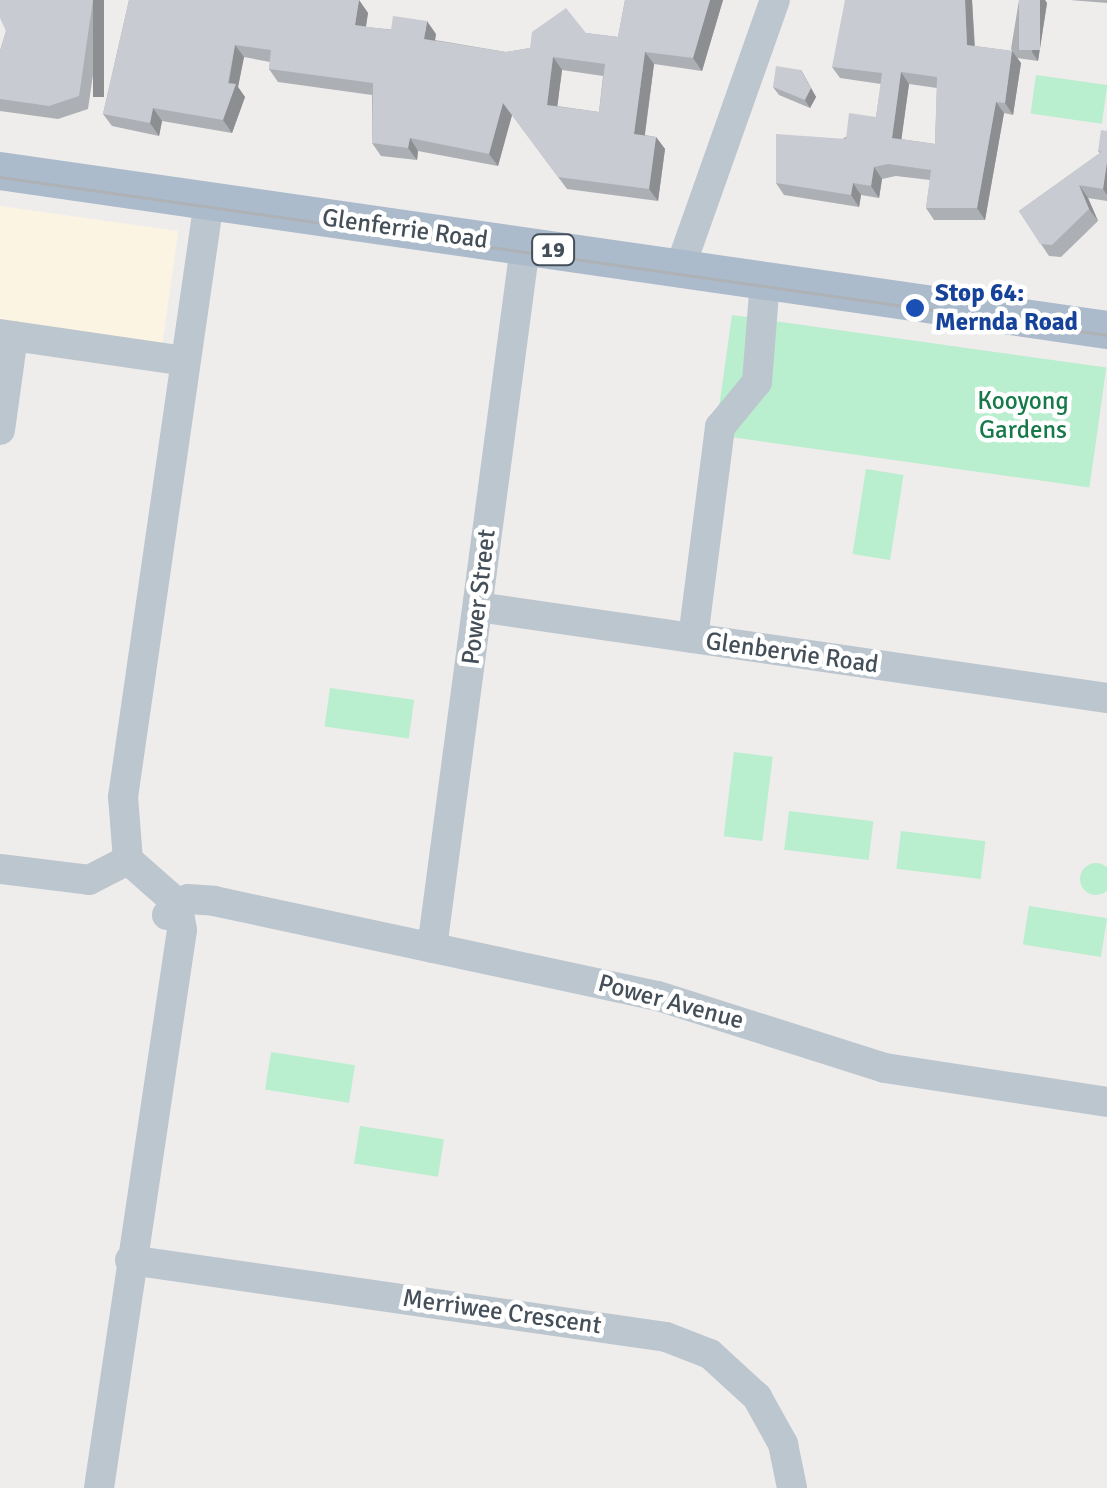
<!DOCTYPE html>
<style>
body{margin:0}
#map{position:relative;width:1107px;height:1488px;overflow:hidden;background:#efecec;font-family:Signika,sans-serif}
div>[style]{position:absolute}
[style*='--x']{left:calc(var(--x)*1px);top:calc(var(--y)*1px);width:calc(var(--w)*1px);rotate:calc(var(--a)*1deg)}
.commercial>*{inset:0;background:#fbf4e3;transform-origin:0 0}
.green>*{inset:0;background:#b9eece;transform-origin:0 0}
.round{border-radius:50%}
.minor>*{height:30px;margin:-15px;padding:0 15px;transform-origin:15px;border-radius:15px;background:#bcc6cf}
.major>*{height:38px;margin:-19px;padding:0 19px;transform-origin:19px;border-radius:19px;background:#abbbcb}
.tram>*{height:2.5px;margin:-1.25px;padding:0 1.25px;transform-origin:1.25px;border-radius:1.25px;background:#aeb1b6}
.wall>*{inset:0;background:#acafb4}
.shaded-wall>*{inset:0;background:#8c8e92;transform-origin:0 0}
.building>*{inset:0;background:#c8cbd1;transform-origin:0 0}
.dots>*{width:28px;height:28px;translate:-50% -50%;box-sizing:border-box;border:5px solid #fff;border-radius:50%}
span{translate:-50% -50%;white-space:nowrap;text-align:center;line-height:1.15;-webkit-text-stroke:9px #fff;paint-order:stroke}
.shield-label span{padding:2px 8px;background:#fff;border:2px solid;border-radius:8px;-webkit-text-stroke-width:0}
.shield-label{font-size:22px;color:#444f59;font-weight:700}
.street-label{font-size:25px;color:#444f59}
.transit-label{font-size:25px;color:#164399;font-weight:700}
.left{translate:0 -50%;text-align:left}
.park-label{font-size:25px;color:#177949}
</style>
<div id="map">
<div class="commercial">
<div style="left:0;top:206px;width:180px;height:131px;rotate:8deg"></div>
</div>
<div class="green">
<div style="left:1036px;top:75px;width:72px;height:39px;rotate:8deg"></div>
<div style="left:732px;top:315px;width:378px;height:121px;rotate:8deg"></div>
<div style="left:866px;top:469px;width:38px;height:86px;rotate:9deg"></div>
<div style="left:330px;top:688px;width:85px;height:39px;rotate:8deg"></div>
<div style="left:734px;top:752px;width:39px;height:85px;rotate:7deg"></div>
<div style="left:789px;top:811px;width:85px;height:39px;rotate:7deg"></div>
<div style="left:901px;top:831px;width:85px;height:38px;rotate:7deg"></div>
<div class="round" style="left:1080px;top:863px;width:32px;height:32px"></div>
<div style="left:1029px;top:906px;width:79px;height:39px;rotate:9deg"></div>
<div style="left:271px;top:1052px;width:85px;height:38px;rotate:9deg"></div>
<div style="left:360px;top:1126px;width:85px;height:38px;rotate:9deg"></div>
</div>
<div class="minor">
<div style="--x:680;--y:268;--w:284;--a:-70.5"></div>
<div style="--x:0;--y:334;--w:187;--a:8.3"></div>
<div style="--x:0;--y:430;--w:95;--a:-82.1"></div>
<div style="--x:478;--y:607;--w:636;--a:8.23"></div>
<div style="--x:693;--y:638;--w:213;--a:-82.7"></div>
<div style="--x:720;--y:427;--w:58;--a:-50.6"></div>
<div style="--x:757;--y:382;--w:101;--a:-85.5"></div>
<div style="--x:0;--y:869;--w:90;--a:7"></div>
<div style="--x:89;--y:880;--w:44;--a:-27.1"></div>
<div style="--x:167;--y:915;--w:26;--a:-37"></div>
<div style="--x:188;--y:899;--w:26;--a:4"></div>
<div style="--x:214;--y:901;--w:454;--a:12.1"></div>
<div style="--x:658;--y:996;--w:238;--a:17.6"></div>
<div style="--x:885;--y:1068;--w:225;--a:8.7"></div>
<div style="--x:432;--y:948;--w:708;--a:-82.45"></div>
<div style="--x:130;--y:1260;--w:542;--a:8.17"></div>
<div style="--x:666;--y:1337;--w:47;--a:21.1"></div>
<div style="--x:710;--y:1354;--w:64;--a:42.5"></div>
<div style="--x:757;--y:1397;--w:54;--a:61"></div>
<div style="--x:783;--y:1444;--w:45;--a:78.4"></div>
<div style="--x:99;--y:1488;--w:564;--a:-81.54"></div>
<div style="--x:182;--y:930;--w:27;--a:-100"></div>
<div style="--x:177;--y:903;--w:65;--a:-138.7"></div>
<div style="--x:128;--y:860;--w:63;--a:-94.5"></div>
<div style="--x:123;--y:797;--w:602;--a:-81.79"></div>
</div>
<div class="major">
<div style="--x:0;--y:171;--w:1118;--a:8.17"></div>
</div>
<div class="tram">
<div style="--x:0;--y:177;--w:1118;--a:8.12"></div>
</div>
<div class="wall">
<div style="clip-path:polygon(0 0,104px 0,88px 109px,58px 119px,0 111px,0 51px,6px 31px)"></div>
<div style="clip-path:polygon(evenodd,129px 0,359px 0,368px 13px,366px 27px,436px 34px,435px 40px,506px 52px,530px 48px,586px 33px,618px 37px,625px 0,723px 0,702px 71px,654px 64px,645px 135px,656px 137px,665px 149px,658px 201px,567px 189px,512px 115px,498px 166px,418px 151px,417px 160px,381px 156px,372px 143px,372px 95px,278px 82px,269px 69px,270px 62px,244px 57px,238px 87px,245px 97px,232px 133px,162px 121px,159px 136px,112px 126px,103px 114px,129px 0,562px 70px,603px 76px,599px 112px,557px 106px,562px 70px)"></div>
<div style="clip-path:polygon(evenodd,972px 0,975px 46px,1012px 51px,1011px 49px,1019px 0,1045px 0,1047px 3px,1038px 61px,1017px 58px,1021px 63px,1013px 115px,1004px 113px,985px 220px,934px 220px,926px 208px,930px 180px,896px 176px,882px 179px,879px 198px,861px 195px,859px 207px,784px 195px,776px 183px,876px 117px,881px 84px,840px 78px,832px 67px,972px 0,909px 84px,937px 88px,935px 144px,901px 139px,909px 84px)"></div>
<div style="clip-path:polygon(1070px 0,1107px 0,1107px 3px)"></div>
<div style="clip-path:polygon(801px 70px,816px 97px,810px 108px,779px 95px,773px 87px)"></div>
<div style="clip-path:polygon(1107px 131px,1107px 201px,1088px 198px,1098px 221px,1061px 257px,1049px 256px,1019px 211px,1100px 153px,1098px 151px)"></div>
</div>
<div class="shaded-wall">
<div style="left:93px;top:0;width:11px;height:97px"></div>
<div style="clip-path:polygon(359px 0,368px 13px,364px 38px,355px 25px)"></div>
<div style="clip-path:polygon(710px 0,723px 0,702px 71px,693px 58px)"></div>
<div style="clip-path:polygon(965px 0,972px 0,975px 57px,967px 45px)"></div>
<div style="clip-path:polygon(1040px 0,1045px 0,1047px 3px,1038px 61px,1032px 52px)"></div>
<div style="clip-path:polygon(427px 21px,436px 34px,433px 52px,424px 39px)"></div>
<div style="clip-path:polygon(235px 45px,244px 57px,238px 87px,245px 97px,232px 133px,223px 120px)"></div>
<div style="clip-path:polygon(1012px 51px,1021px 63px,1013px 115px,1005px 103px)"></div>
<div style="clip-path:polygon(645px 52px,654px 64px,643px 147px,634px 134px)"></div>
<div style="clip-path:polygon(553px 57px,562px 70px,556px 117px,547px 105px)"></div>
<div style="clip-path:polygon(801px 70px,816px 97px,810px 108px,805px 100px)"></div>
<div style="clip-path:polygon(901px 72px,909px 84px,900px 150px,892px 138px)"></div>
<div style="clip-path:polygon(996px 102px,1004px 113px,985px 220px,977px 208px)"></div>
<div style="clip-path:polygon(503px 103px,512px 115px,498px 166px,489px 154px)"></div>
<div style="clip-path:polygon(153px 108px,162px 121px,159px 136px,150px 123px)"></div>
<div style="clip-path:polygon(656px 137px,665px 149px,658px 201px,649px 189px)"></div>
<div style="clip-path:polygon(410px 138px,418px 151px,417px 160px,408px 148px)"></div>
<div style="clip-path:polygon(1107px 162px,1107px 195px,1103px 189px)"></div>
<div style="clip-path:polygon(874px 167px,882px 179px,879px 198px,871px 186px)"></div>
<div style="clip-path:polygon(853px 183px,861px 195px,859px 207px,851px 195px)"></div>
<div style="clip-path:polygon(1079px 185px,1088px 198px,1098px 221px,1089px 209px)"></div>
</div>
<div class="building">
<div style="clip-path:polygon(0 0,93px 0,79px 96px,49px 106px,0 99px,0 51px,6px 31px,0 18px)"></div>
<div style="clip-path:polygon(evenodd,129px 0,359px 0,355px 25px,391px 30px,393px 16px,427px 21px,424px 39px,506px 52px,530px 48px,532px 32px,566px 8px,586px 33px,618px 37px,625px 0,710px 0,693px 58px,645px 52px,634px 134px,656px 137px,649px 189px,558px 177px,503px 103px,489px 154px,410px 138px,408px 148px,372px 143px,373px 83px,269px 69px,271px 50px,235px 45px,228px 83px,236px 84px,223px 120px,153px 108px,150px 123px,103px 114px,129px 0,553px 57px,605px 64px,599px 112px,547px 105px,553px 57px)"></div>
<div style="clip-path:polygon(evenodd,845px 0,965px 0,967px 45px,1012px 51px,1005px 103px,996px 102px,977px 208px,926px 208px,931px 170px,888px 164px,874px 167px,871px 186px,853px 183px,851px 195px,776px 183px,776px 134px,846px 139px,849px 113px,876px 117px,882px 73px,832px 67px,845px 0,901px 72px,937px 77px,935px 144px,892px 138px,901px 72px)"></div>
<div style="left:1019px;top:0;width:21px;height:50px"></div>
<div style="clip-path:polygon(776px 66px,801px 70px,811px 88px,805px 100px,773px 87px)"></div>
<div style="clip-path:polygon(1101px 130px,1107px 131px,1107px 148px,1103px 152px,1098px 151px)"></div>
<div style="clip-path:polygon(1107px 148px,1107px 162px,1103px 189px,1079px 185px,1089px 209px,1052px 245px,1040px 244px,1019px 211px)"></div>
</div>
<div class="dots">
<div style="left:915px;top:308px;background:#1a4fb4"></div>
</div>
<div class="shield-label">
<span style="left:553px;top:250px">19</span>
</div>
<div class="street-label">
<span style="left:405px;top:229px;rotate:8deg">Glenferrie Road</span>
<span style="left:479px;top:597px;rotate:-83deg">Power Street</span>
<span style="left:792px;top:653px;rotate:8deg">Glenbervie Road</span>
<span style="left:671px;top:1002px;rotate:15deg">Power Avenue</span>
<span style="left:502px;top:1312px;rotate:8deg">Merriwee Crescent</span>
</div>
<div class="transit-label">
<span class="left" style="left:935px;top:308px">Stop 64:<br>Mernda Road</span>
</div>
<div class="park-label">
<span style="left:1023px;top:416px">Kooyong<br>Gardens</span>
</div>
</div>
